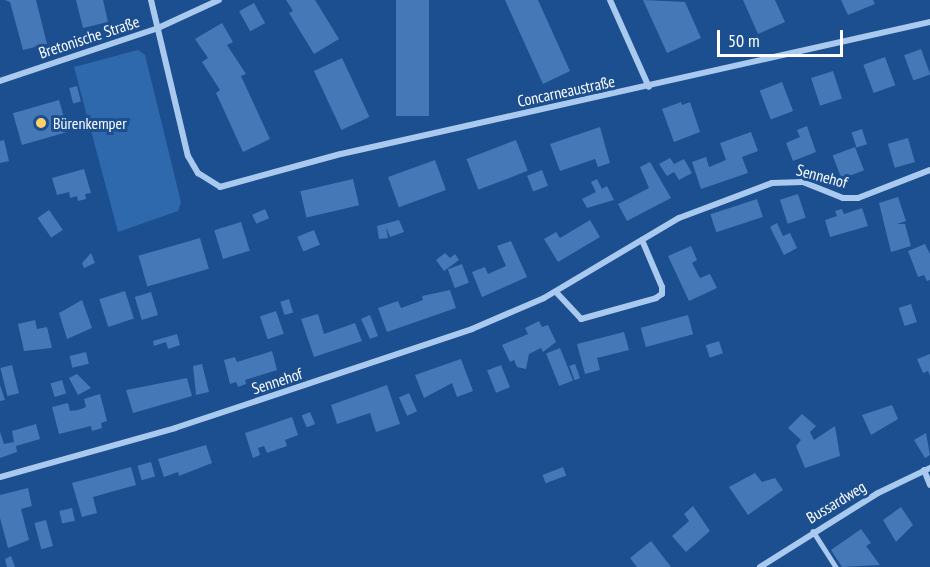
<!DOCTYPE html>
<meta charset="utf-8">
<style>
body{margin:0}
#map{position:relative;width:930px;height:567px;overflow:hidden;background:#1b4f8f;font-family:"PT Sans Narrow",sans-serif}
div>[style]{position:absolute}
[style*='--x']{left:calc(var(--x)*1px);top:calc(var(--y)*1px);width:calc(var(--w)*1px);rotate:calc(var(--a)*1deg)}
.green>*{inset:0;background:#2e69ad}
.building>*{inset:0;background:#4478b7;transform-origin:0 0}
.service>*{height:4.5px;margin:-2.25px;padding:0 2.25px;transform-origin:2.25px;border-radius:2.25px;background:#a9c9ee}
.minor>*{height:6px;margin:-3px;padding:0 3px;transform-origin:3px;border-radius:3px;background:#a9c9ee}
.dots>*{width:16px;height:16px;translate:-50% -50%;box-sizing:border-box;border:3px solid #1b4f8f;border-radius:50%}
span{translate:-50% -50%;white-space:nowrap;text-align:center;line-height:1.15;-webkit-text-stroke:6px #1b4f8f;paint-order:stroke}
.street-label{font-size:16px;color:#fff}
.poi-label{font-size:16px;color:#fff}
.left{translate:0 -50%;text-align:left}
.scale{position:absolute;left:717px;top:30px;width:126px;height:27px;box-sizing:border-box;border:3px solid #fff;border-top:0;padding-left:8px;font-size:18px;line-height:21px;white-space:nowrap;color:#fff;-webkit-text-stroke:4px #1b4f8f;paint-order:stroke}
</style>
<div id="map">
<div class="green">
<div style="clip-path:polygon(138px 50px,145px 55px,181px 202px,178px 211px,118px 232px,74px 67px)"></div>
</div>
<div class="building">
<div style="clip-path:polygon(5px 0,36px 0,47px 44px,23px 50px,10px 2px)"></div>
<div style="clip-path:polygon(76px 0,103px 0,108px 22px,83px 28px)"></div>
<div style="clip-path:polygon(286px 0,315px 0,339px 39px,314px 54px,289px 13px,293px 11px)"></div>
<div style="left:396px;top:0;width:33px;height:116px"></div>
<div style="clip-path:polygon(505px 0,538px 0,570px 71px,543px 84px)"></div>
<div style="clip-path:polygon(643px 0,685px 2px,701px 38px,667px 53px)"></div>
<div style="clip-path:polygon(743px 0,775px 0,785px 22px,758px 34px)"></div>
<div style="clip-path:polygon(841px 0,873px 0,875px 4px,848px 15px)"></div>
<div style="left:254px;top:3px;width:23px;height:17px;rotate:61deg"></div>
<div style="clip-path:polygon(222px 23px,233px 42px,227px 45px,246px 74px,241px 76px,270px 139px,243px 152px,216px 93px,220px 90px,202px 62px,208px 58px,195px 39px)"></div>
<div style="left:921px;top:49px;width:27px;height:18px;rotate:70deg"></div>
<div style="left:885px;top:57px;width:30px;height:23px;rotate:70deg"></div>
<div style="left:342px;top:58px;width:65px;height:31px;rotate:65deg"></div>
<div style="left:833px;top:71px;width:29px;height:23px;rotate:72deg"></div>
<div style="left:782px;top:82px;width:31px;height:24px;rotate:69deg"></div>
<div style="left:77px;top:86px;width:16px;height:8px;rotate:76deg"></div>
<div style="left:59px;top:100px;width:33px;height:48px;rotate:74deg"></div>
<div style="clip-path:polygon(681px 102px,682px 105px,690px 102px,700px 132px,674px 142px,662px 109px)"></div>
<div style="clip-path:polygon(807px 126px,816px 152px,793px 161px,786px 143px,800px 137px,797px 130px)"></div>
<div style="clip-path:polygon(600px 127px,610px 163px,598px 167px,595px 159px,560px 171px,550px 144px)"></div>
<div style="left:862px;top:129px;width:16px;height:11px;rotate:72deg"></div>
<div style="clip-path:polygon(751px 132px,758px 151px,742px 157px,748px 173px,701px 189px,692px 162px,706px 157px,709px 167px,726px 160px,720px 143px)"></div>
<div style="left:908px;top:138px;width:25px;height:21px;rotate:74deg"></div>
<div style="clip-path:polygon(4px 140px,9px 161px,0 163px,0 141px)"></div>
<div style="left:516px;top:140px;width:33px;height:53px;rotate:69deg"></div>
<div style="left:855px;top:147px;width:25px;height:24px;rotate:69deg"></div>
<div style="clip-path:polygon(670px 158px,674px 164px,684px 159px,692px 173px,679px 180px,674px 172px,667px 176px,659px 164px)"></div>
<div style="left:435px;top:160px;width:32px;height:50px;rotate:70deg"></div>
<div style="clip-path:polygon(650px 162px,671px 198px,627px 221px,618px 204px,649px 188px,640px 167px)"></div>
<div style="clip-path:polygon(84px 169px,91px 193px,85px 194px,86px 199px,78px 201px,77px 196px,70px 198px,69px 192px,57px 195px,52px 178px)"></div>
<div style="left:542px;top:170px;width:17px;height:16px;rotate:69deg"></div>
<div style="left:353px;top:179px;width:27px;height:54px;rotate:77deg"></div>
<div style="clip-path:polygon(597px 179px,602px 189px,607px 186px,614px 200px,587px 208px,582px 199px,596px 192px,591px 182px)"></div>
<div style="left:798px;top:194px;width:25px;height:19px;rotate:72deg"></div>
<div style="clip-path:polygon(898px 197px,906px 221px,897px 224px,905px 224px,911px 246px,891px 252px,879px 203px)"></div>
<div style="left:757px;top:199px;width:19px;height:49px;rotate:72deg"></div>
<div style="clip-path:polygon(862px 208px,868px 226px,830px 237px,825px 220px,837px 216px,835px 211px,842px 209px,844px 214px)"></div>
<div style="left:265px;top:209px;width:10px;height:14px;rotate:66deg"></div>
<div style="left:49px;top:210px;width:24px;height:14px;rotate:55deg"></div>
<div style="clip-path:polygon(399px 220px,404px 232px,390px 237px,386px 227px,388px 238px,379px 239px,377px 226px)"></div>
<div style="clip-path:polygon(590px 220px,600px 237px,558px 262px,544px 239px,556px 232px,560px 238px)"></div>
<div style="left:241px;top:222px;width:30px;height:28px;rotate:73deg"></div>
<div style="clip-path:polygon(777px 223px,783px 236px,790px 233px,797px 248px,784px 255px,770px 227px)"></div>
<div style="left:314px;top:230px;width:16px;height:18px;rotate:68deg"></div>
<div style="left:200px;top:238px;width:32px;height:64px;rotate:74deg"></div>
<div style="clip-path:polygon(511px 241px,527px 277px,482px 297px,472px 272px,485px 267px,488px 274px,506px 266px,497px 246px)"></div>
<div style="clip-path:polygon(925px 244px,930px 254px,930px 280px,927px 281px,924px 275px,918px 277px,908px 251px)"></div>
<div style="clip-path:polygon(691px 246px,697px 260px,692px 263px,700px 278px,710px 274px,717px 288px,689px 301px,668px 256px)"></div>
<div style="clip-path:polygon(91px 253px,95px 263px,84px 268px,82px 263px)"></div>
<div style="clip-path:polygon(445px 253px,450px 258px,455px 254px,459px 260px,444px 271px,436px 260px)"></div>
<div style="left:462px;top:264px;width:20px;height:15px;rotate:70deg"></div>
<div style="clip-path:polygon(450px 290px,456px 308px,387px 332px,378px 308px,398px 301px,401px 308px,423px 300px,422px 296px)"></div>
<div style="left:125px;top:291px;width:29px;height:27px;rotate:72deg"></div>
<div style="left:151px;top:292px;width:24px;height:17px;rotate:73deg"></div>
<div style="left:289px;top:299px;width:14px;height:9px;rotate:73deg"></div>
<div style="clip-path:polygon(82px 300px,92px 328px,67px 339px,59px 313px)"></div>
<div style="left:911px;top:304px;width:19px;height:13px;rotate:72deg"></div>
<div style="left:276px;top:311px;width:24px;height:17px;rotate:71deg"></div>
<div style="clip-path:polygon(318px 314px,324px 334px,355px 323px,362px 341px,314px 357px,301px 319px)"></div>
<div style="clip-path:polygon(370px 315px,378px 336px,370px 339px,361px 319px)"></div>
<div style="left:688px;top:315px;width:20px;height:49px;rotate:75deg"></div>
<div style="clip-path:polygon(35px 320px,37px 329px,47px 327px,52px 348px,24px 351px,18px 324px)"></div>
<div style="clip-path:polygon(539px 321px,542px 327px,548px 325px,556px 342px,543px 352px,541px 348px,529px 354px,526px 369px,517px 367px,514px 360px,510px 362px,502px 345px,528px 334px,525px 328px)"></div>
<div style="clip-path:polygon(624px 332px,629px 350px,597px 358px,600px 370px,585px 374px,577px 344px)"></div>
<div style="clip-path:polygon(177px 334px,180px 345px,168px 349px,166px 342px,154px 346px,153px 341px)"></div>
<div style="left:719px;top:341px;width:13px;height:14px;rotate:72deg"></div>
<div style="left:560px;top:348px;width:35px;height:15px;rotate:68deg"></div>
<div style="clip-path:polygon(272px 351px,277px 370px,245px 380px,246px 384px,238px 387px,236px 382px,230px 384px,224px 360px,235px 357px,237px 362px)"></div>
<div style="left:86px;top:352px;width:12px;height:17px;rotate:76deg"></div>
<div style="clip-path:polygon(930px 354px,930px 376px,928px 371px,923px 373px,917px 359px)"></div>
<div style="clip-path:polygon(461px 359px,473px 391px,457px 397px,452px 383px,424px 398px,415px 375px)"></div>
<div style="clip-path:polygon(202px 364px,209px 392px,196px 395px,193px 366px)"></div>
<div style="left:575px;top:364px;width:15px;height:6px;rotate:70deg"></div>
<div style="left:12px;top:365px;width:29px;height:12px;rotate:76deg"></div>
<div style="left:501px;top:365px;width:24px;height:15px;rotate:68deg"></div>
<div style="clip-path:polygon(77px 374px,91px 388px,78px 395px,69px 378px)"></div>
<div style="clip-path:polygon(187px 378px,192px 396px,133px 413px,126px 390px)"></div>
<div style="left:62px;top:380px;width:14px;height:12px;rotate:73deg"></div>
<div style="clip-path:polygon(0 385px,5px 400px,0 401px)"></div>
<div style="clip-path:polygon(387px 385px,400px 424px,376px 432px,370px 413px,337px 424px,331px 405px)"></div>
<div style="left:409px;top:393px;width:20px;height:11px;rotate:66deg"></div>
<div style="clip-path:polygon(100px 394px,107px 421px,101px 423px,102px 428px,92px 431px,91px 426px,59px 434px,52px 407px,68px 403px,70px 411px,78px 410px,86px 407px,84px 399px)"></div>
<div style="clip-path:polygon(892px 405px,898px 419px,871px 435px,862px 415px)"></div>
<div style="left:310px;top:412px;width:13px;height:9px;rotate:67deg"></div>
<div style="clip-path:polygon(802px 414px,816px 426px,810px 432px,814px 440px,835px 426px,840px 456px,805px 468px,796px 446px,801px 440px,788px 428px)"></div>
<div style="clip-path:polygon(292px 417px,298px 435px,285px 440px,287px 446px,267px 453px,264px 446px,258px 448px,260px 455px,253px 458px,245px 433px)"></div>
<div style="clip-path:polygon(36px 424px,40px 439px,16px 446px,17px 452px,0 458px,0 432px,4px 444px,14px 442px,12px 431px)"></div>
<div style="clip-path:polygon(926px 433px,930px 455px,925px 458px,914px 440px)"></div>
<div style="clip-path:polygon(206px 445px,212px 463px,179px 476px,178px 472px,164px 477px,158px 459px)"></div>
<div style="left:151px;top:462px;width:15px;height:14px;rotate:74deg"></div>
<div style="clip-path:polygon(131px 467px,136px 485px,93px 497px,97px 513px,82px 517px,72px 483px)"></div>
<div style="left:563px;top:467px;width:9px;height:22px;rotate:69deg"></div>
<div style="clip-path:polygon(755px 473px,762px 482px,775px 478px,783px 490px,748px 515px,729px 487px)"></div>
<div style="clip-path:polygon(28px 488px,32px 506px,21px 509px,29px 540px,8px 548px,0 518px,0 495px)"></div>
<div style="clip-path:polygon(693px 506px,710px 531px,686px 552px,672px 536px,689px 521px,684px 514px)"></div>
<div style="clip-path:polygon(901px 507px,913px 525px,896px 542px,883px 520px)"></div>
<div style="left:72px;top:508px;width:13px;height:13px;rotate:77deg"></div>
<div style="left:46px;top:520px;width:27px;height:12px;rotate:75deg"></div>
<div style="clip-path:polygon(861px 529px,871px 543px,866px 546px,880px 565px,842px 567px,831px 550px)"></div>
<div style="clip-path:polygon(651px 541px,671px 567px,637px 567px,630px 558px)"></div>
<div style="clip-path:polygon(11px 556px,15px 567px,7px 567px,5px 559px)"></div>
</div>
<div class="service">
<div style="--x:813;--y:531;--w:43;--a:57.4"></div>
</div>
<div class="minor">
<div style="--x:151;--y:0;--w:160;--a:76.7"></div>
<div style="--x:188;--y:156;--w:20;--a:60"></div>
<div style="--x:198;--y:173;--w:26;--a:32"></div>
<div style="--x:220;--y:187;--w:125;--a:-15.3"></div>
<div style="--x:341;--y:154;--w:604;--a:-12.63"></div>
<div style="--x:610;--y:0;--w:95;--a:65.9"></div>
<div style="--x:0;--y:81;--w:167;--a:-18.5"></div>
<div style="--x:158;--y:28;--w:67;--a:-24.7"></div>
<div style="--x:556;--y:292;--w:37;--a:47"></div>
<div style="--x:581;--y:319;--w:78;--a:-15.6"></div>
<div style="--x:656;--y:298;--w:7;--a:-34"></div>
<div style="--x:662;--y:294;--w:7;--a:-90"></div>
<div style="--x:662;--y:287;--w:51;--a:-113.1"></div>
<div style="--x:924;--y:470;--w:16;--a:68"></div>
<div style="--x:0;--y:477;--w:182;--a:-15.6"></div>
<div style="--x:175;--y:428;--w:313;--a:-18.4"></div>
<div style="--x:472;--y:329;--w:78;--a:-23.3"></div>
<div style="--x:544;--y:298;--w:157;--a:-30.7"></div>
<div style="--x:679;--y:218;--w:99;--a:-20.6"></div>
<div style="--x:772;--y:183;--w:31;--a:-2"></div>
<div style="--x:803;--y:182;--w:43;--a:21.8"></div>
<div style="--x:843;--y:198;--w:15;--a:0"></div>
<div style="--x:858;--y:198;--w:77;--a:-21.3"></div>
<div style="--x:760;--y:567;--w:139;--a:-32.1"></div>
<div style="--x:878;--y:493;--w:58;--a:-25.7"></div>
</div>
<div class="dots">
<div style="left:41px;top:123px;background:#ffd166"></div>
</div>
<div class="street-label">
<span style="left:89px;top:37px;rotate:-18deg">Bretonische Straße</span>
<span style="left:566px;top:91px;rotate:-12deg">Concarneaustraße</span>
<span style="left:822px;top:176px;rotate:15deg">Sennehof</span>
<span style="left:277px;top:381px;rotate:-18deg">Sennehof</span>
<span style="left:836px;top:502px;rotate:-31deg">Bussardweg</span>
</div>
<div class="poi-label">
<span class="left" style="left:53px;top:123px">Bürenkemper</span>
</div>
<div class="scale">50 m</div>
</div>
